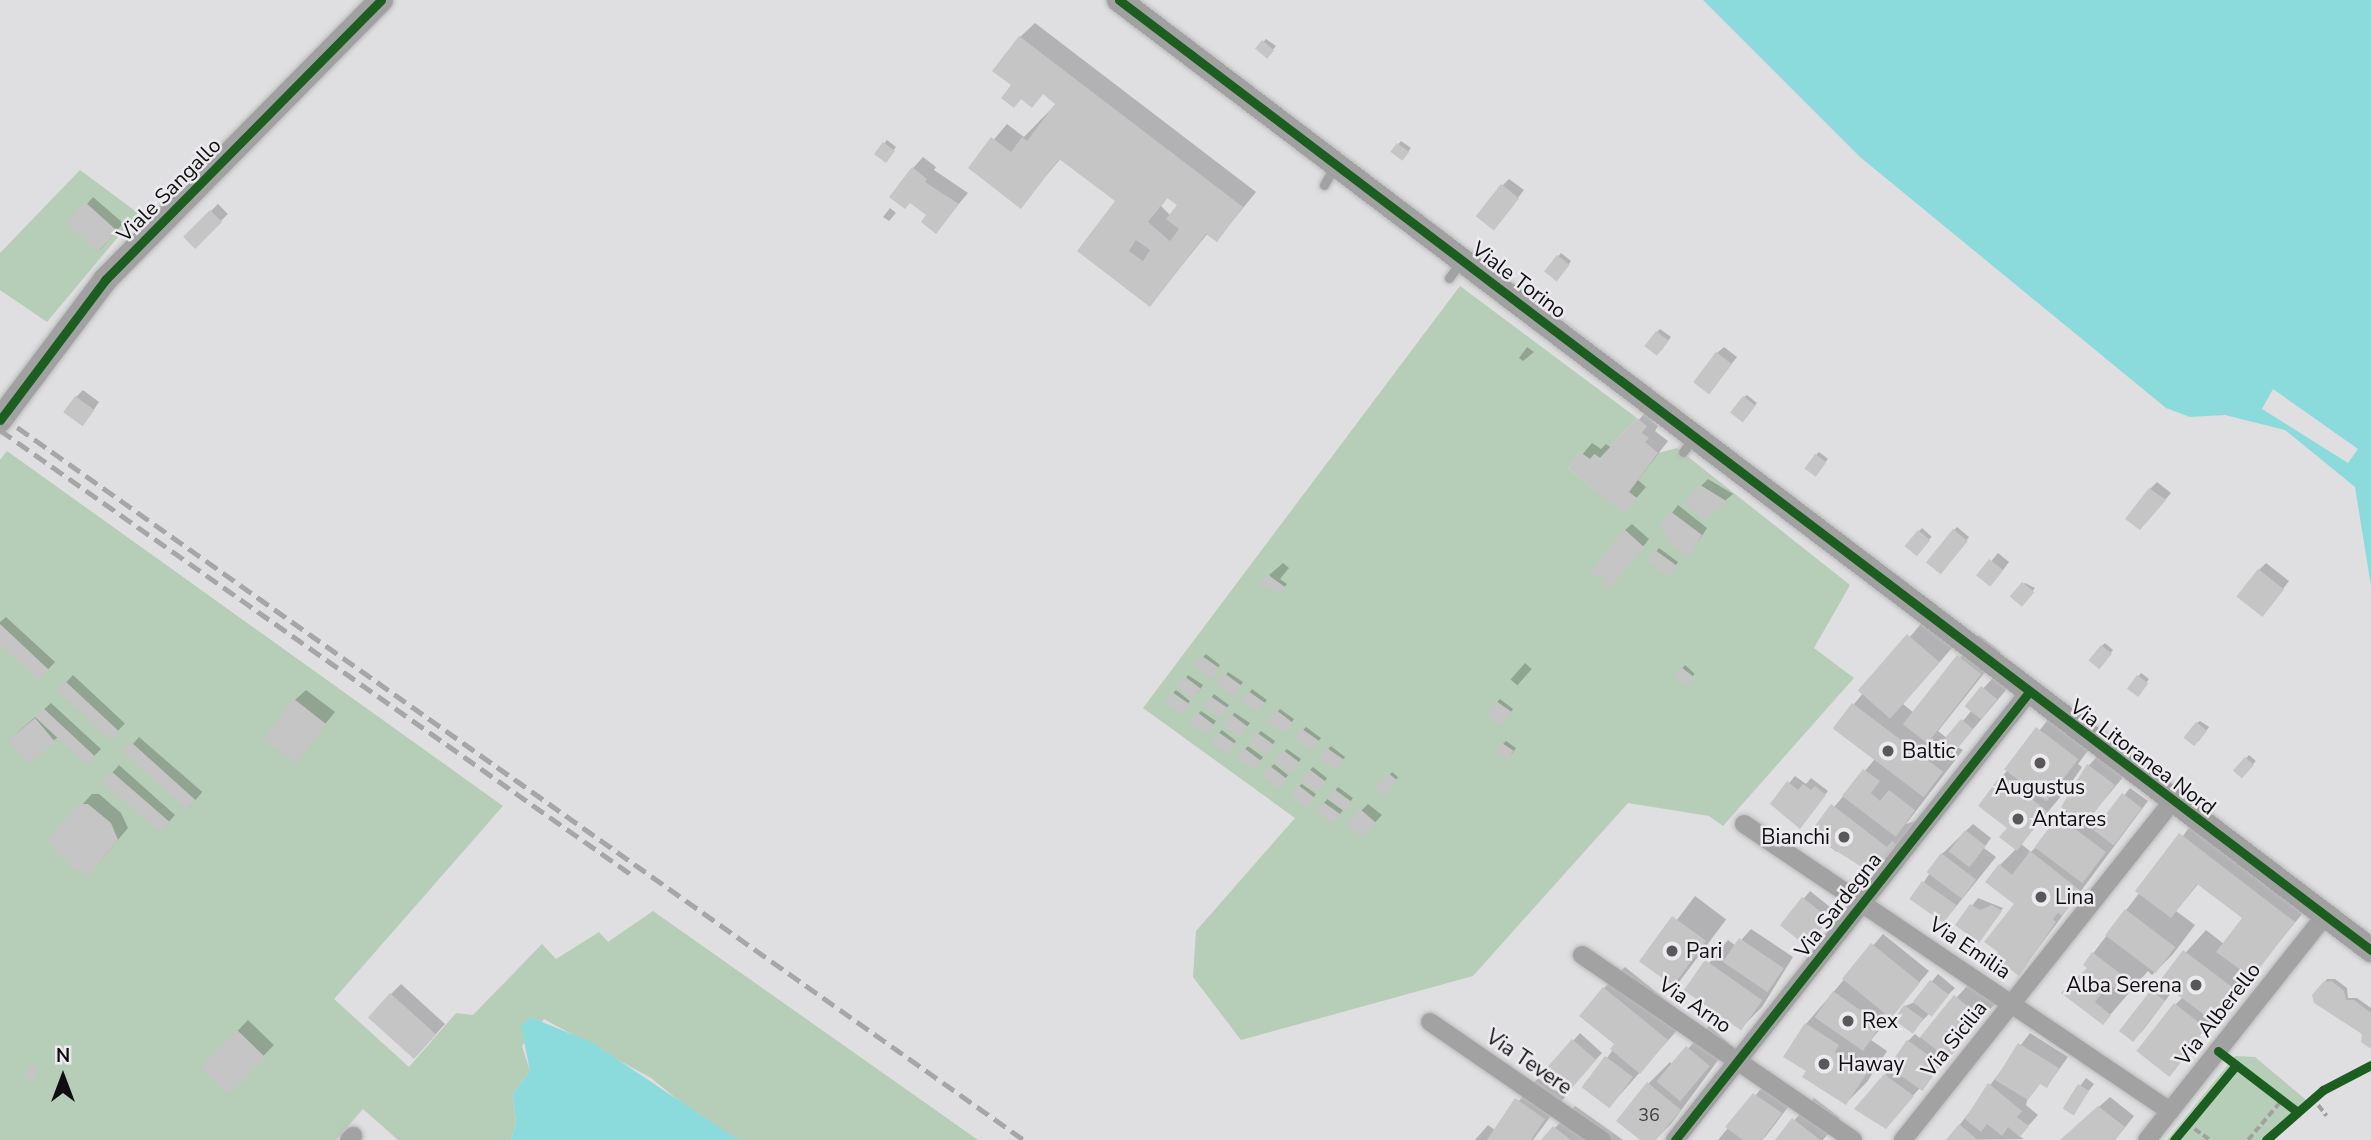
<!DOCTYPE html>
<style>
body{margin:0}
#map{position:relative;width:2371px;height:1140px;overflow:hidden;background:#dfdee0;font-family:"Nunito Sans",sans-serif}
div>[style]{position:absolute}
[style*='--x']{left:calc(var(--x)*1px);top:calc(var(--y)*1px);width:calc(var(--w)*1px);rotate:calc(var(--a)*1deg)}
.green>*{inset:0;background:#b6ceb7}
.water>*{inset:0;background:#8bdbdd}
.pier>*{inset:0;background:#dfdee0}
.shadow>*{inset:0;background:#0003;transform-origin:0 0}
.building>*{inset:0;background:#c6c5c5;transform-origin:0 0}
.path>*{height:3.5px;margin-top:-1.75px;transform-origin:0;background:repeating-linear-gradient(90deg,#a1a1a1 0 7px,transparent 0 10.5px)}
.roads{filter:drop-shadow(0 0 2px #bab9bb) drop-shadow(0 0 2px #bab9bb)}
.lane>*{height:9px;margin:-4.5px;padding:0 4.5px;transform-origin:4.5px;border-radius:4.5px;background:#a3a2a2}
.street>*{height:18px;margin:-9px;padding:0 9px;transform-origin:9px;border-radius:9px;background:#a3a2a2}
.secondary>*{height:24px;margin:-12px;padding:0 12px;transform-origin:12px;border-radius:12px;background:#a2a1a1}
.rail>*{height:5px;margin-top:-2.5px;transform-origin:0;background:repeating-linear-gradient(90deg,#a6a6a6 0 14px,transparent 0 21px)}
.cycleway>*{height:9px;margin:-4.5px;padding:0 4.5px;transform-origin:4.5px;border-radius:4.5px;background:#1b5e20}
.dots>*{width:19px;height:19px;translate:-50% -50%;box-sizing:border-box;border:4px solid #eceaee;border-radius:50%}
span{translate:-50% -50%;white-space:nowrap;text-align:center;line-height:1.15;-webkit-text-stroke:5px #eceaee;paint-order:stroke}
.number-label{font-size:18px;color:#3f3e3f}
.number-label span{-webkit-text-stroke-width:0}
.street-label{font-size:21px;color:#0f0e10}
.poi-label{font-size:21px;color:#0f0e10}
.left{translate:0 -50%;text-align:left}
.right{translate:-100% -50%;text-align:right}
.north{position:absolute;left:28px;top:1042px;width:70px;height:70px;-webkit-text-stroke:5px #eceaee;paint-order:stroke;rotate:0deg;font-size:19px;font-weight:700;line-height:28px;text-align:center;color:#0f0e10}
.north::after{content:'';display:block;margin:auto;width:24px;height:32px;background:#0f0e10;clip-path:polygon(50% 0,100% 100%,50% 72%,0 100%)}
</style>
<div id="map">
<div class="green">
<div style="clip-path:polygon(80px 170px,138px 213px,47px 322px,0 290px,0 253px)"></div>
<div style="clip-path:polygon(1460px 286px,1637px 418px,1600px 458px,1595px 454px,1590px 459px,1580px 452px,1568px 469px,1625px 513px,1629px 492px,1658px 453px,1677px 448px,1850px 585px,1814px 648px,1854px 678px,1723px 826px,1709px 816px,1628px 803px,1473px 976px,1241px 1040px,1193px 977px,1196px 931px,1295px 818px,1143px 708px)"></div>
<div style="clip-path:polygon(7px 451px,503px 806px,334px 999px,409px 1067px,456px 1013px,473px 1015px,542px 944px,556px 959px,599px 932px,608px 942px,653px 911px,978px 1140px,738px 1140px,699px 1117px,651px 1078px,544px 1019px,522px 1046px,530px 1071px,513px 1093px,516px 1124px,511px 1140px,398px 1140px,363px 1109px,336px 1140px,0 1140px,0 460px)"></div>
<div style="clip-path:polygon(2235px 1056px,2255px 1057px,2312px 1105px,2274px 1140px,2167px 1140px)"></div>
</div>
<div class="water">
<div style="clip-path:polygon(1703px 0,2371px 0,2371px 586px,2355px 487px,2285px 430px,2225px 415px,2190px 417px,2166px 408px,1860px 157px)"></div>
<div style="clip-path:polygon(530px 1017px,593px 1043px,738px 1140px,511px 1140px,516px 1124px,513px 1093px,530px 1071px,521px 1026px)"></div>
</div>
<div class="pier">
<div style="clip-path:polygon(2273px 389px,2358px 449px,2348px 463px,2262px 409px)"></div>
</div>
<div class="shadow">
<div style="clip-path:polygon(evenodd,1035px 23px,1256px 192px,1217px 240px,1208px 233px,1150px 305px,1079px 251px,1117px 201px,1061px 158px,1021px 206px,970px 168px,1007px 124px,1024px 137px,1057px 103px,1044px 93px,1032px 105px,1022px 98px,1014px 106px,1020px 37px,1035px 23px,1168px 197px,1179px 205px,1171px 216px,1161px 206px,1168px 197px)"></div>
<div style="clip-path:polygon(1266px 39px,1276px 46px,1270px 53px,1258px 48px)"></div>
<div style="clip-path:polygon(887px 140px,896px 147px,888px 158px,877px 153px)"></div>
<div style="clip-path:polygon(1401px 141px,1411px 148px,1405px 156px,1393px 151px)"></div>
<div style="clip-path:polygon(923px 157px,936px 167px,934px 170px,968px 193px,936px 231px,913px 168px)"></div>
<div style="clip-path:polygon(1509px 179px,1524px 190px,1500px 221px,1503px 185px)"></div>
<div style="left:93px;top:197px;width:40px;height:35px;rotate:41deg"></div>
<div style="left:218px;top:204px;width:14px;height:47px;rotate:45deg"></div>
<div style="clip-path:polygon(890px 208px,896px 213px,889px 221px,883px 217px)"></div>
<div style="clip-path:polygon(1561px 253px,1571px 261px,1560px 276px,1547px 271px)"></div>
<div style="clip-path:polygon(1660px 329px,1671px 337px,1661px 351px,1657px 332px)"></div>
<div style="clip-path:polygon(1527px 347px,1534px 352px,1523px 361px,1519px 358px)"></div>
<div style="clip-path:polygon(1724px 347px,1737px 357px,1716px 384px,1717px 353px)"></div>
<div style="clip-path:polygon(83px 390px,99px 402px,89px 417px,76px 397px)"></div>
<div style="clip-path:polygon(1747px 395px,1757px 403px,1746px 418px,1744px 397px)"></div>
<div style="clip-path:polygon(1649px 409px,1657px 415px,1652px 421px,1658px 426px,1655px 431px,1668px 441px,1638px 480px,1646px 487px,1625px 511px,1570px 469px,1592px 443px,1601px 449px,1606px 444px,1612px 448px)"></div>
<div style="clip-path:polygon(1819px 452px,1828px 459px,1817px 472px,1816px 455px)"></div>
<div style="clip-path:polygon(1708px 479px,1733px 494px,1705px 518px,1701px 486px)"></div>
<div style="clip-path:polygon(2157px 482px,2171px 493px,2147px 521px,2150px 489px)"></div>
<div style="clip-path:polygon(1678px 505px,1707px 528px,1689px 556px,1662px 526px)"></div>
<div style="clip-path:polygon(1632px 524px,1649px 539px,1616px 581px,1625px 530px)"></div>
<div style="clip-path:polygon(1957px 527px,1969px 537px,1943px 570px,1954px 530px)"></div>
<div style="left:1922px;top:528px;width:13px;height:23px;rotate:42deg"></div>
<div style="clip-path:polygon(1659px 548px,1678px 562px,1672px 571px,1650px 559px)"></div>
<div style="clip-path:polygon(1998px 553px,2009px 562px,1997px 578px,1979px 576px)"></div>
<div style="clip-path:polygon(1283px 563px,1289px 568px,1280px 579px,1287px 584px,1283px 589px,1269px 575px)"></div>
<div style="clip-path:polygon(2266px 563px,2289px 581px,2270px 607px,2259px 570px)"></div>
<div style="clip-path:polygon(2025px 583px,2035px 588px,2025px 601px,2022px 586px)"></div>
<div style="clip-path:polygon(1929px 614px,1959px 640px,1903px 704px,1914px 713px,1979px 635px,2001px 652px,1938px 731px,1948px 739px,1972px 710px,1967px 706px,2004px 666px,2017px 677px,1958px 747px,1963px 750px,1906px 824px,1915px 821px,1920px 825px,1907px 842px,1880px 860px,1841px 848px,1837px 852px,1811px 834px,1875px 759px,1854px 704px)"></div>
<div style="clip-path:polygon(6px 617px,55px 662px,39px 679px,0 642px,0 622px)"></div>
<div style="clip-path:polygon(2105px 643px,2113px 650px,2102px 664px,2102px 646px)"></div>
<div style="clip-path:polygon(1206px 654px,1220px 665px,1214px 673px,1203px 657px)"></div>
<div style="left:1525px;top:663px;width:9px;height:22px;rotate:41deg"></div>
<div style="left:1685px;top:665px;width:13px;height:15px;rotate:42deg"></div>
<div style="clip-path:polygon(1228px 672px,1243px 682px,1237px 691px,1226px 675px)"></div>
<div style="left:2141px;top:673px;width:10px;height:19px;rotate:37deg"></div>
<div style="left:73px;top:675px;width:71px;height:21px;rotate:43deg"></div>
<div style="clip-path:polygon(1188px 675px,1203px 685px,1197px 694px,1186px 678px)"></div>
<div style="clip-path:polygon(1252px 689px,1267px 700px,1261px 708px,1243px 700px)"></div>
<div style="clip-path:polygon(306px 690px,335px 712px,295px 761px,295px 700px)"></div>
<div style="clip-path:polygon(1176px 690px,1190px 701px,1184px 709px,1173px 693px)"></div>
<div style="clip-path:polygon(1214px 694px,1229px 705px,1223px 713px,1205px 706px)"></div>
<div style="clip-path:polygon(1500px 699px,1513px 709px,1505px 721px,1497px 702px)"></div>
<div style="clip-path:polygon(51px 703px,101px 749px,87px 763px,59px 736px,29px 762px,17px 733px)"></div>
<div style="clip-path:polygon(2059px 706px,2098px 737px,2078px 764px,2082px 767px,2067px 789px,2021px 844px,2031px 852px,2040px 843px,2067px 809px,2064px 807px,2089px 765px,2110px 744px,2135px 763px,2088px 819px,2099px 828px,2130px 788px,2148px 801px,2019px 974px,2017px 903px,2000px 865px,2017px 848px,2002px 777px)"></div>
<div style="clip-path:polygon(1280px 709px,1294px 719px,1288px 728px,1277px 712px)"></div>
<div style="clip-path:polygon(1201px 711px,1216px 721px,1209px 730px,1198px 714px)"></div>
<div style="clip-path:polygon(1235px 713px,1250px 723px,1243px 732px,1232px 715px)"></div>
<div style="clip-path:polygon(2200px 721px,2209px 727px,2199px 741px,2197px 723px)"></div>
<div style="clip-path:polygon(1306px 727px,1321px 738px,1315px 746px,1303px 730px)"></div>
<div style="clip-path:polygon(1222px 730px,1236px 741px,1230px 750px,1219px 733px)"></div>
<div style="clip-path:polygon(1261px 731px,1275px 741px,1269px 750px,1258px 734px)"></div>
<div style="left:139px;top:737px;width:84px;height:21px;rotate:41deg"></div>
<div style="clip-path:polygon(1506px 741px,1516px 748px,1511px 755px,1503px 744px)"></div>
<div style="clip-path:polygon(1248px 746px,1263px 757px,1256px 766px,1245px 749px)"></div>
<div style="clip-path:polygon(1331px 746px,1345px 757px,1339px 765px,1328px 749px)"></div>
<div style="clip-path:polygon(1287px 749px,1301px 759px,1295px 768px,1284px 752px)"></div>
<div style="left:2249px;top:755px;width:9px;height:21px;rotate:41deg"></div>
<div style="clip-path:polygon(1274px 764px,1288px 775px,1282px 784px,1271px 767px)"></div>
<div style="clip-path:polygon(119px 765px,175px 815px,167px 824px,104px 782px)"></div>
<div style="clip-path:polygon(1313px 767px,1327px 778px,1321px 787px,1310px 770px)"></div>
<div style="left:1392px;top:772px;width:8px;height:23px;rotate:40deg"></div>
<div style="clip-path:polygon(1795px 776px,1806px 784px,1811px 778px,1828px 791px,1823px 797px,1773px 803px)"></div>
<div style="clip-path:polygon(1302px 784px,1316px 794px,1310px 803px,1299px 786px)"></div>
<div style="clip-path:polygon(1338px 787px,1353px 798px,1335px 820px,1324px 803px)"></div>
<div style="clip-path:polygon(92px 794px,99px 794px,121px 813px,128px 828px,100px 861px,81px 806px)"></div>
<div style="clip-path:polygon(1368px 804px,1382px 815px,1369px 829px,1361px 811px)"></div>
<div style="clip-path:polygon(2195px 820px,2308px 907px,2170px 1074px,2176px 1004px,2183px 997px,2161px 980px,2206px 930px,2224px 944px,2245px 918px,2199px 883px,2176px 911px,2195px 925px,2173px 954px,2152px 975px,2148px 971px,2103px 1023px,2064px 993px,2090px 967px,2085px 964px)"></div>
<div style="clip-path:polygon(1973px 824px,1991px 838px,1984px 848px,1996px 857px,1950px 914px,1924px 882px,1942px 854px)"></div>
<div style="clip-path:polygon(1810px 891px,1835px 911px,1813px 938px,1782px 925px)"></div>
<div style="left:1695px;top:896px;width:39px;height:84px;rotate:37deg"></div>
<div style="clip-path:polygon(1978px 898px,2003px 908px,1999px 913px,1957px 925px)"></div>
<div style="clip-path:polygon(1751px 929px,1793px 957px,1762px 1007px,1741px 1028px,1687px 990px,1728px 940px,1736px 946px)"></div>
<div style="clip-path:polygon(1883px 934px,1929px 971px,1871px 1040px,1887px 1051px,1867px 1082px,1846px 1103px,1808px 1071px,1806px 1024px)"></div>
<div style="clip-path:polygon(1625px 967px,1688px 1018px,1610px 1106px,1607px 1058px,1617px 1044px,1604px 988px)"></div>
<div style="clip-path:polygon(1938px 974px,1955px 988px,1919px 1024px,1905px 1006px,1915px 1002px)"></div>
<div style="clip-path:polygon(1977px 975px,2002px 996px,1885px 1127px,1885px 1075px,1908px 1041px,1915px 1034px,1920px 1038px)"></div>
<div style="clip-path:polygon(2327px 979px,2335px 979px,2347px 988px,2348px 998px,2357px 998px,2371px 1008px,2371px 1047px,2324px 983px)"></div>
<div style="clip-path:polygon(401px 984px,445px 1024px,425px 1046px,391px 994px)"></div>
<div style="clip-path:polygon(2159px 984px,2171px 993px,2141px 1033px,2152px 991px)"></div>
<div style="left:248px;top:1020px;width:36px;height:66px;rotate:44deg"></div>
<div style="clip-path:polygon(1709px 1026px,1730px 1044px,1671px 1124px,1655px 1140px,1643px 1140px,1648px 1084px,1670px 1062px,1673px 1065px)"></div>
<div style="clip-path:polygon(1580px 1033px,1602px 1053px,1575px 1082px,1547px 1070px)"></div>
<div style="clip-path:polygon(2030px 1033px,2068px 1057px,2047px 1086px,2041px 1082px,2028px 1097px,2026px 1105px,2038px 1115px,2019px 1136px,2024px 1139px,1948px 1140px)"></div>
<div style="clip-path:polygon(1538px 1078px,1565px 1097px,1533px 1140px,1475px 1140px,1488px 1125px,1495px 1130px)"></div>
<div style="left:2086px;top:1078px;width:10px;height:36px;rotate:37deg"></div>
<div style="clip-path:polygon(1765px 1084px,1792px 1102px,1766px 1136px,1762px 1140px,1718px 1140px)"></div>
<div style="clip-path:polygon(2110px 1097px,2134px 1116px,2115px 1140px,2062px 1140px)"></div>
<div style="clip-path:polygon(1814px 1098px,1840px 1118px,1823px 1140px,1777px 1140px)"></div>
<div style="clip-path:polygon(1575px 1106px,1623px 1140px,1544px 1140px)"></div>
</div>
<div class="building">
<div style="clip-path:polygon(evenodd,1019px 36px,1243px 207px,1217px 242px,1206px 234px,1150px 307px,1077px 251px,1115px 201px,1059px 159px,1021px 209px,968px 168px,991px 137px,1011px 152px,1022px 137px,1027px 141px,1055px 104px,1043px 94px,1032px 108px,1021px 99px,1014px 108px,1001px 98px,1011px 85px,992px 71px,1019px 36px,1167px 198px,1177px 205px,1166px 219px,1179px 229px,1170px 241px,1148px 222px,1167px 198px,1019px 36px,1136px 240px,1150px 250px,1143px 261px,1129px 251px,1136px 240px)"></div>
<div style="left:1262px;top:40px;width:16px;height:11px;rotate:40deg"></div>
<div style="left:883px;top:142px;width:15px;height:15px;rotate:37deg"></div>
<div style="left:1397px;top:143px;width:15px;height:11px;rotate:37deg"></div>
<div style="clip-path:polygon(912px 167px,927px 179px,925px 182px,959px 204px,936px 234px,921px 222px,926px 215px,910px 203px,905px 209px,889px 197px)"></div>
<div style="left:1501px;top:184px;width:23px;height:41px;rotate:38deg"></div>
<div style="left:85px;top:202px;width:43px;height:28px;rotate:42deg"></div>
<div style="left:210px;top:210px;width:17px;height:38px;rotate:45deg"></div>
<div style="left:1557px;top:255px;width:16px;height:21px;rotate:38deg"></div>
<div style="left:1656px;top:331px;width:16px;height:19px;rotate:38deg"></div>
<div style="left:1716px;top:352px;width:20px;height:38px;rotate:37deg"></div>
<div style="left:75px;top:396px;width:24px;height:20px;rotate:36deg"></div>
<div style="left:1743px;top:396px;width:16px;height:21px;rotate:38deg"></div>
<div style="clip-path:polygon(1637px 418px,1647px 426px,1642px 433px,1649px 438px,1645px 442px,1658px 453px,1629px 492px,1637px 498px,1625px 514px,1568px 469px,1580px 452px,1590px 459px,1594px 454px,1600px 458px)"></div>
<div style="left:1815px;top:454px;width:14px;height:18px;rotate:36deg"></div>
<div style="clip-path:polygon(1700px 485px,1728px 502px,1705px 520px,1684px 503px)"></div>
<div style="clip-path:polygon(2149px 488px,2166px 500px,2140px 530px,2125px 519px)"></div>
<div style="clip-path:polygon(1670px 511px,1702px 535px,1689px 558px,1668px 541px,1660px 526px)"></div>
<div style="clip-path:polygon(1624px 529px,1644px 547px,1609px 590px,1602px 585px,1606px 580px,1589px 573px)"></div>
<div style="left:1953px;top:529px;width:19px;height:43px;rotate:39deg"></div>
<div style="left:1918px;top:530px;width:16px;height:21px;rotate:40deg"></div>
<div style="left:1655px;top:550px;width:27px;height:13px;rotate:36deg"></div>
<div style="left:1989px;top:559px;width:18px;height:21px;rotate:38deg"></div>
<div style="left:2258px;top:569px;width:33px;height:35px;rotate:38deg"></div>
<div style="clip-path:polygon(1267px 574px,1285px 587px,1280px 594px,1259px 585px)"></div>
<div style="left:2022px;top:582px;width:16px;height:19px;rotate:40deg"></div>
<div style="clip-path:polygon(0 624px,49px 670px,39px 681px,0 645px)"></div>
<div style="left:1907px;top:634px;width:43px;height:75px;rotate:41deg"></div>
<div style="left:2101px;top:645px;width:14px;height:20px;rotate:39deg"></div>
<div style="left:1957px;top:655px;width:31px;height:88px;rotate:38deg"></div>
<div style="left:1202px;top:656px;width:21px;height:13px;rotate:35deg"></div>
<div style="left:1681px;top:667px;width:16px;height:12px;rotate:38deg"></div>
<div style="left:1224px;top:673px;width:22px;height:13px;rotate:36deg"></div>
<div style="left:2137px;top:675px;width:14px;height:17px;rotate:36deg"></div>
<div style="left:1184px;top:676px;width:21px;height:13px;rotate:37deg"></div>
<div style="left:65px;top:681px;width:74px;height:12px;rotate:43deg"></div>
<div style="left:1981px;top:686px;width:21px;height:26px;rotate:39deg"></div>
<div style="left:1248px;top:691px;width:21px;height:12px;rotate:35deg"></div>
<div style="left:1172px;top:692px;width:21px;height:13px;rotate:35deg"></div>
<div style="left:1210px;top:696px;width:22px;height:12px;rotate:34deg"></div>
<div style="left:294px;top:699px;width:41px;height:50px;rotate:38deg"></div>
<div style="left:1496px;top:701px;width:19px;height:17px;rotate:35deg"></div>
<div style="left:1852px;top:703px;width:114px;height:32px;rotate:37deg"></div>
<div style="left:43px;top:708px;width:72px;height:12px;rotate:43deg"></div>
<div style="left:1276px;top:710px;width:21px;height:14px;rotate:37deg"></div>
<div style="left:1197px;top:712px;width:21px;height:13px;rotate:37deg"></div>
<div style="left:1231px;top:714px;width:21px;height:13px;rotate:37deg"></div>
<div style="left:35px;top:718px;width:31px;height:35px;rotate:50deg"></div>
<div style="left:1961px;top:719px;width:16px;height:31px;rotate:40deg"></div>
<div style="left:2196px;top:722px;width:14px;height:20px;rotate:39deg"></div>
<div style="left:2036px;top:727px;width:53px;height:53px;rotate:37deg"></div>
<div style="left:1302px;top:729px;width:21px;height:12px;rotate:35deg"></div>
<div style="left:1218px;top:732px;width:21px;height:13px;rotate:35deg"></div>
<div style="left:1256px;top:732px;width:22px;height:13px;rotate:36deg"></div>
<div style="left:131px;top:742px;width:87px;height:13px;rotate:42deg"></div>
<div style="left:1502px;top:743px;width:14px;height:11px;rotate:34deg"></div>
<div style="left:1244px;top:748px;width:21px;height:12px;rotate:37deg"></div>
<div style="left:1327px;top:748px;width:21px;height:13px;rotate:35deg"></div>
<div style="left:1283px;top:750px;width:21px;height:14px;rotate:37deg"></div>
<div style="left:2245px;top:757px;width:12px;height:18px;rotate:42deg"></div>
<div style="clip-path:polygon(2087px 764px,2115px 785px,2085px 825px,2061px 807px)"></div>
<div style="left:1270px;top:766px;width:21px;height:13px;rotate:37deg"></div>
<div style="left:1309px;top:769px;width:21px;height:14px;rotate:37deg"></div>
<div style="clip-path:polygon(1863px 769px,1880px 781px,1871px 793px,1880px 801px,1889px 790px,1915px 810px,1896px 837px,1842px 796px)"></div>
<div style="left:111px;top:771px;width:78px;height:14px;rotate:41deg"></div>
<div style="left:1388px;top:773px;width:11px;height:21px;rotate:38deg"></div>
<div style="clip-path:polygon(2001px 775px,2047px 811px,2017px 851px,1999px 837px,2007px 828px,1978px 806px)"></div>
<div style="clip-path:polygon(1787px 781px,1798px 790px,1803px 784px,1811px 790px,1815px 786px,1826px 795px,1800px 829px,1770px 804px)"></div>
<div style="left:1298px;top:785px;width:21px;height:13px;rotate:37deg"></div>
<div style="left:1334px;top:789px;width:22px;height:12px;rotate:36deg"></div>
<div style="left:2122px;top:793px;width:25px;height:47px;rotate:37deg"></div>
<div style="left:1323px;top:802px;width:21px;height:12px;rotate:35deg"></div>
<div style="clip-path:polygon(79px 804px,88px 804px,111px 823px,118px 840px,89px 874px,74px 869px,47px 841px)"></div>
<div style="clip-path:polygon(1831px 804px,1887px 847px,1892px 841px,1900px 847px,1886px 866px,1879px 861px,1870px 872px,1809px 834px)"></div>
<div style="left:1360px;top:809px;width:21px;height:21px;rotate:41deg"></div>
<div style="left:2058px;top:816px;width:60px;height:39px;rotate:37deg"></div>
<div style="left:1965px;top:830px;width:26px;height:27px;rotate:37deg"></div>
<div style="clip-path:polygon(2179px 833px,2295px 922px,2252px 978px,2216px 952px,2242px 918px,2197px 884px,2171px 918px,2135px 891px)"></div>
<div style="clip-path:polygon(2030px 851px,2081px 891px,2062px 916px,2058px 913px,2053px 919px,2056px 922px,2019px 976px,1994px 957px,1998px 952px,1984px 942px,2014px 904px,1985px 882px,1999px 864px,2012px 875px)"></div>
<div style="left:1941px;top:853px;width:44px;height:24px;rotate:37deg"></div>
<div style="left:1922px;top:881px;width:42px;height:22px;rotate:35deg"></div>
<div style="left:1802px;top:897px;width:34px;height:36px;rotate:38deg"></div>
<div style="clip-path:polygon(1970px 904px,1980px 910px,1992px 905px,2002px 911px,1979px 943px,1955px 925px)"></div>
<div style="left:2125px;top:909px;width:63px;height:33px;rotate:37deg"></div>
<div style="left:1672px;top:916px;width:42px;height:56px;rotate:36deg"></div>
<div style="left:1739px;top:938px;width:54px;height:29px;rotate:34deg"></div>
<div style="left:1871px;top:943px;width:63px;height:46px;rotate:39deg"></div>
<div style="left:2183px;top:950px;width:64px;height:39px;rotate:37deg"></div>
<div style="clip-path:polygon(2092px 952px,2135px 985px,2125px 996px,2109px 984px,2095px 1002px,2111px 1015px,2103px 1025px,2061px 993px,2087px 968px,2083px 965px)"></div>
<div style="left:1705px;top:960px;width:70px;height:37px;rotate:35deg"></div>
<div style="left:1930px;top:980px;width:24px;height:28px;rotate:38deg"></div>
<div style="clip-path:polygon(2332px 981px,2344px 991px,2346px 1000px,2354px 1000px,2371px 1013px,2371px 1049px,2361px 1042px,2362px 1034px,2314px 1003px,2312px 995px,2323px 982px)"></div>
<div style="clip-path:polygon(1603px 987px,1668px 1040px,1640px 1074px,1610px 1049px,1614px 1044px,1579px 1016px)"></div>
<div style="left:2151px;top:990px;width:18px;height:52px;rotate:38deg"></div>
<div style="left:1833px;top:991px;width:59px;height:32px;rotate:35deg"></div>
<div style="left:390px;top:993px;width:62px;height:33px;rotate:42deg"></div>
<div style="left:1954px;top:995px;width:36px;height:54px;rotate:39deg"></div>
<div style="left:2174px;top:1003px;width:42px;height:61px;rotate:38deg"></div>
<div style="left:1904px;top:1005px;width:24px;height:18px;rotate:36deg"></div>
<div style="clip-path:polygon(1805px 1023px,1839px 1045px,1835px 1052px,1867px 1073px,1846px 1105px,1802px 1077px,1806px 1071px,1783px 1057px)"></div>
<div style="left:237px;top:1030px;width:39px;height:52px;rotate:44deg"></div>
<div style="left:1572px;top:1039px;width:32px;height:41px;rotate:41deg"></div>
<div style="left:1907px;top:1040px;width:42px;height:33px;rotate:35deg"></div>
<div style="clip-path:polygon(2018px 1043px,2059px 1068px,2047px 1088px,2040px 1084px,2028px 1100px,1995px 1080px)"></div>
<div style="left:1686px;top:1046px;width:31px;height:46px;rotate:40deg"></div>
<div style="left:1605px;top:1056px;width:35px;height:39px;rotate:37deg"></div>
<div style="clip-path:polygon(33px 1064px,39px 1068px,32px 1082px,24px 1076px)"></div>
<div style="clip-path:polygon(1884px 1074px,1914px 1096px,1886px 1129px,1854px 1109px)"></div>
<div style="clip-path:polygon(1647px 1082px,1681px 1110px,1656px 1140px,1640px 1140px,1616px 1121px)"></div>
<div style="clip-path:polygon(1988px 1083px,2022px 1111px,2017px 1117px,2029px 1126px,2020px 1137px,2008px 1127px,2002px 1136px,1987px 1124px,1981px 1132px,1965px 1119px)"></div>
<div style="left:2078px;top:1084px;width:13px;height:29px;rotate:32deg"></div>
<div style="clip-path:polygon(1753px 1093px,1782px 1113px,1762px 1140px,1743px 1140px,1725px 1127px)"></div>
<div style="clip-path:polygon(1515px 1098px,1545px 1119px,1531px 1140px,1487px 1140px)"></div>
<div style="clip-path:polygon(2098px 1106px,2125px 1127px,2115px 1140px,2060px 1140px)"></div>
<div style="clip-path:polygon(1792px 1118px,1810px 1132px,1820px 1140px,1775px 1140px)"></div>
<div style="clip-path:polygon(1959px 1124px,1978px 1140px,1946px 1140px)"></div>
<div style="clip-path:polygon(1553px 1126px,1571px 1140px,1541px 1140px)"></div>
</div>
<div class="path">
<div style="--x:2230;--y:1060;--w:82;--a:37.6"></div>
<div style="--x:2312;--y:1097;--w:24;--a:52"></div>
<div style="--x:2186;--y:1123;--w:29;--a:35"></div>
<div style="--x:2174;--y:1140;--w:97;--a:-50.4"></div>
<div style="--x:2248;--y:1140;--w:52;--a:-49.6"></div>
<div style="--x:2266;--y:1140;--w:76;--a:-41.3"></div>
<div style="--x:2323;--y:1090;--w:54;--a:-27.5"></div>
</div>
<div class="roads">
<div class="lane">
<div style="--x:1324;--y:185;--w:23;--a:-61"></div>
<div style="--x:1449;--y:278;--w:19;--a:-54"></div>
<div style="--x:1683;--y:452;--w:19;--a:-54"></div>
</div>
<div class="street">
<div style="--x:1744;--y:824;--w:514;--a:33.97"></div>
<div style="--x:1582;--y:955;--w:328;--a:34.3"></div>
<div style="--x:1430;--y:1022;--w:209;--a:34.5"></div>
<div style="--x:349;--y:1140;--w:6;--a:-45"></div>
<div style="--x:1675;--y:1140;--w:571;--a:-51.68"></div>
<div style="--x:1903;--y:1140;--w:432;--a:-51.5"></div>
<div style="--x:2147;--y:1140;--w:285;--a:-51.6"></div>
</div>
<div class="secondary">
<div style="--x:1119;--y:0;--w:1572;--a:37.19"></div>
<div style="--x:0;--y:420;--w:175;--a:-53.1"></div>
<div style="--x:105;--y:280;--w:393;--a:-45.4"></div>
</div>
</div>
<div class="rail">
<div style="--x:0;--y:415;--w:1255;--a:35.3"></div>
<div style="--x:0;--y:430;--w:773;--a:35.15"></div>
</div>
<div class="cycleway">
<div style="--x:1119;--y:0;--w:1572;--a:37.19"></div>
<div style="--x:0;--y:420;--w:175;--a:-53.1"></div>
<div style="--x:105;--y:280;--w:393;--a:-45.4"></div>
<div style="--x:2218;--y:1051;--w:97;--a:37.5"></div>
<div style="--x:1675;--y:1140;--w:571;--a:-51.68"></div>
<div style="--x:2174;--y:1140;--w:97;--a:-50.4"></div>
<div style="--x:2266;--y:1140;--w:76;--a:-41.3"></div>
<div style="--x:2323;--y:1090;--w:54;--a:-27.5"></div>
</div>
<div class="dots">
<div style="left:1888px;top:751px;background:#585759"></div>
<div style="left:2040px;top:763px;background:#585759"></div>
<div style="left:2018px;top:819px;background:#585759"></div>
<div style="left:1844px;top:837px;background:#585759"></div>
<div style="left:2041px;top:897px;background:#585759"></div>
<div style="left:1672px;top:951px;background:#585759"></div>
<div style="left:2196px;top:985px;background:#585759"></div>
<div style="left:1848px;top:1021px;background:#585759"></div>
<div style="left:1824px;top:1064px;background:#585759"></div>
</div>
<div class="number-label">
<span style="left:1649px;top:1115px">36</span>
</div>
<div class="street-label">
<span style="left:169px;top:190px;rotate:-45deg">Viale Sangallo</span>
<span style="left:1519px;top:280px;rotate:37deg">Viale Torino</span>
<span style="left:2143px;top:757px;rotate:37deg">Via Litoranea Nord</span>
<span style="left:1838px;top:905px;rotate:-52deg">Via Sardegna</span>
<span style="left:1970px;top:948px;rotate:34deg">Via Emilia</span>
<span style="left:1695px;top:1005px;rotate:34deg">Via Arno</span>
<span style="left:2218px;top:1014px;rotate:-52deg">Via Alberello</span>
<span style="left:1954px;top:1039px;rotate:-51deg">Via Sicilia</span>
<span style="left:1529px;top:1062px;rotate:34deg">Via Tevere</span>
</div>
<div class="poi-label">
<span class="left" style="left:1902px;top:751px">Baltic</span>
<span style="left:2040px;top:787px">Augustus</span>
<span class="left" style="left:2032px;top:819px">Antares</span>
<span class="right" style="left:1830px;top:837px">Bianchi</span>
<span class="left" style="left:2055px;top:897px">Lina</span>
<span class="left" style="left:1686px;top:951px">Pari</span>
<span class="right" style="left:2182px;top:985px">Alba Serena</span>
<span class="left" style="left:1862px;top:1021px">Rex</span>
<span class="left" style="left:1838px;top:1064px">Haway</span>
</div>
<div class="north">N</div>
</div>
